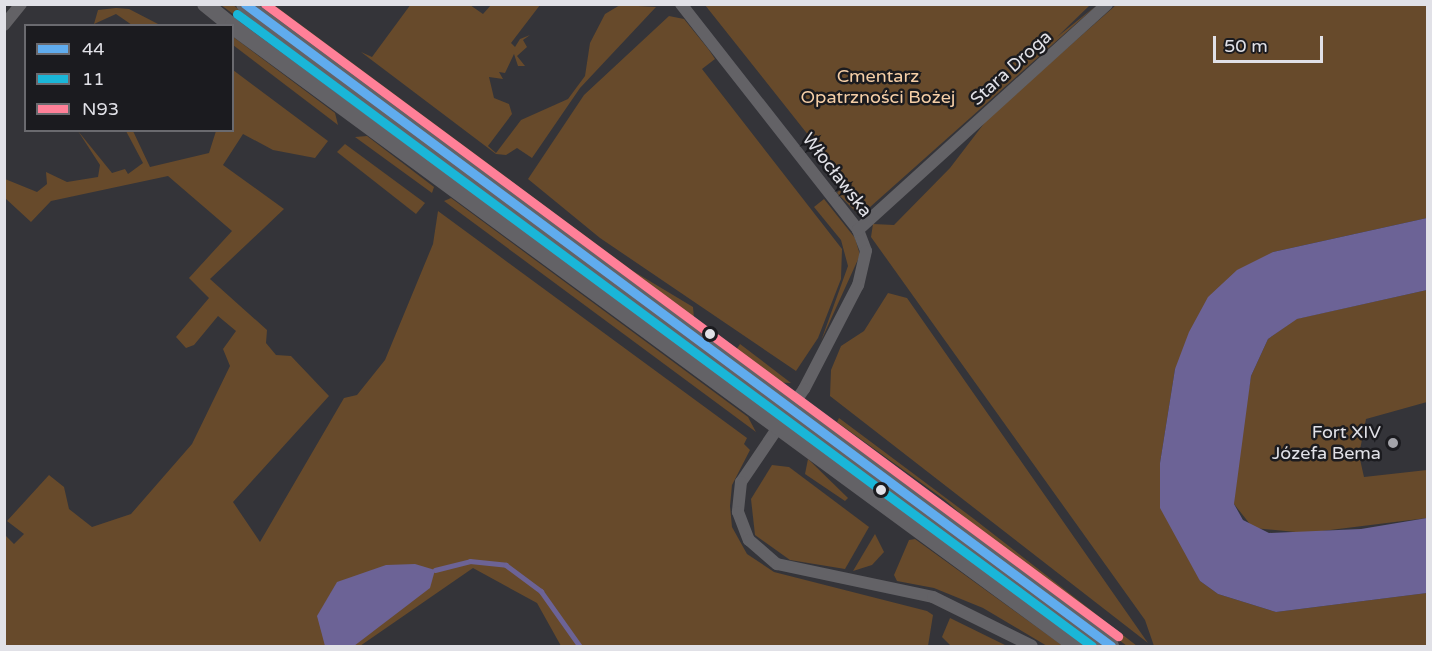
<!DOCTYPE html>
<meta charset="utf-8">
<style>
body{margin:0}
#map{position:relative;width:1432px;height:651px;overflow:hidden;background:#343439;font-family:"Varela Round",sans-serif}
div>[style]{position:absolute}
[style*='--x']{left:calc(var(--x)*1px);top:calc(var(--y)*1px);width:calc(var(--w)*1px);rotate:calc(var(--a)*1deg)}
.green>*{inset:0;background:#674a2b;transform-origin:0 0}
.water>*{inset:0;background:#6c6396}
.stream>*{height:4.5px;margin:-2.25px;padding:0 2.25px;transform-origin:2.25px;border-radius:2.25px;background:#6c6396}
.minor>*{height:12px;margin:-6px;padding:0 6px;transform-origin:6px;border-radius:6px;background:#636266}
.secondary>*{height:16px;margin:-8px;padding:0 8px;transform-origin:8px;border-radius:8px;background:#636266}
.bus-1>*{height:9px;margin:-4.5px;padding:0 4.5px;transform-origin:4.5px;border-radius:4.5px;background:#60acee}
.bus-2>*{height:9px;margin:-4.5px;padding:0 4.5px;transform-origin:4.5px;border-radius:4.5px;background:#1ab6d8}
.bus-3>*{height:9px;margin:-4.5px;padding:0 4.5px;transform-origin:4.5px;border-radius:4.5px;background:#ff8098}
.dots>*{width:16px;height:16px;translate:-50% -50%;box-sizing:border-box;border:3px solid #1b1b1f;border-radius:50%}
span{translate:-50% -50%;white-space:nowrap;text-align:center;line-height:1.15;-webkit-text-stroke:5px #1b1b1f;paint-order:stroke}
.street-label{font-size:18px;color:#e1e1e7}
.park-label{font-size:18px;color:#f6cfa7}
.poi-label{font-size:18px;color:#e1e1e7}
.right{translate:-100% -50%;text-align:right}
.frame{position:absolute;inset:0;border:6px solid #e1e1e7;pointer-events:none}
.legend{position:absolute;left:24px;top:24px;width:210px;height:108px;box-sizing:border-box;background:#1b1b1f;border:2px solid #6a6a6f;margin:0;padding:8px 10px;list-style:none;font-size:18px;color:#e1e1e7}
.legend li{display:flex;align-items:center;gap:12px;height:30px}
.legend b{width:30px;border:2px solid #6a6a6f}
.scale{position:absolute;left:1213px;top:36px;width:110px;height:27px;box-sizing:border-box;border:3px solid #e1e1e7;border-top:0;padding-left:8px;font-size:18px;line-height:21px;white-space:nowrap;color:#e1e1e7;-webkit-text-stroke:4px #1b1b1f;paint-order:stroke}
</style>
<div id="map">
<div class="green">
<div style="clip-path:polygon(411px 4px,470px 5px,483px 14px,491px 5px,540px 5px,511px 43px,515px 47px,520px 39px,530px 35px,523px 40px,527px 47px,517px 56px,525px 66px,518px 66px,514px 54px,505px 73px,499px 72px,503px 79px,489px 77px,494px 98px,509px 104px,512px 114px,488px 146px,496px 153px,521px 120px,568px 99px,585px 76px,590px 43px,605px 14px,620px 5px,656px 7px,580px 88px,532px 158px,517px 148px,506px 155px,496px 154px,492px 151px,361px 52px,372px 57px)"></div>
<div style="clip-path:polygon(221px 5px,233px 5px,619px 292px,565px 260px)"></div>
<div style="clip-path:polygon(261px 5px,274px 5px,633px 271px,693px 307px,694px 318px,663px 302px)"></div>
<div style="clip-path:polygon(705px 5px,1090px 5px,1057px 37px,1097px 5px,860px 216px,837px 193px,845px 184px,828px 160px)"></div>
<div style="clip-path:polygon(1116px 5px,1427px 5px,1427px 218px,1273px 252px,1175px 369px,1160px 463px,1200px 581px,1218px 594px,1276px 612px,1427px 593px,1427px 646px,1154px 646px,1145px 620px,871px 237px,873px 224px,894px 225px,950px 168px,989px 117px)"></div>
<div style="clip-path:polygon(116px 8px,129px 9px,160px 25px,132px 25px,116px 14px,94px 24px,98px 10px)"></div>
<div style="clip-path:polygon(669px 16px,684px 19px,709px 50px,715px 59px,702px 69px,842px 249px,841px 279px,818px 338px,796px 371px,600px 238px,528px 179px,584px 95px)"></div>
<div style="clip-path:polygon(232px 36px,335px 113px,338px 125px,233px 45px)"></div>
<div style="clip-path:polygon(233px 70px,328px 141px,315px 158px,273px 150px,243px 134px,223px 165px,284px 209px,210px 279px,267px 330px,266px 343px,276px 355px,291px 356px,329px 396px,233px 502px,260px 542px,344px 398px,357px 395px,385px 360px,433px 244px,438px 211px,747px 438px,744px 444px,750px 450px,732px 485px,730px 506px,732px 527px,747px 554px,774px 572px,927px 611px,933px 615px,928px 646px,561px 646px,537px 603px,473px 568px,360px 646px,5px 646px,5px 535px,14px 544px,24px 534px,7px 521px,49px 475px,64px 487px,69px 509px,92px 527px,131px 514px,192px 444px,230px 366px,223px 349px,236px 331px,218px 316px,194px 345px,186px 348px,176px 337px,209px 298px,189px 278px,232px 231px,168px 176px,51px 201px,31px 222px,5px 198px,5px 179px,37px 192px,47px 184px,46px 172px,67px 182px,98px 177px,100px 165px,78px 131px,112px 173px,125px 169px,128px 174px,143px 163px,126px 131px,133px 131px,150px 167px,209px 153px,216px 131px,232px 130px)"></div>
<div style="clip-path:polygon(367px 136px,434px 187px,432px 193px,355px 137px)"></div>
<div style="clip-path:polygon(345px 144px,425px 203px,416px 214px,337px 152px)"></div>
<div style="clip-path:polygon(451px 198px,748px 417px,756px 432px,444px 201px)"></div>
<div style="clip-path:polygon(824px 199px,855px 238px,860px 255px,821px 341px,848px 266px,841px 240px,814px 207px)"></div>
<div style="clip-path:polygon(1427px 290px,1427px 402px,1366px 419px,1359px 455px,1364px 477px,1427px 470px,1427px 518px,1306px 533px,1253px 528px,1234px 504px,1235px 469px,1251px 376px,1268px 339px,1296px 319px)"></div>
<div style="clip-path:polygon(888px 293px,907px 298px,1148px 643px,830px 396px,831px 370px,841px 346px,864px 331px)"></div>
<div style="clip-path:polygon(740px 344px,791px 383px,770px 382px,736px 350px)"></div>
<div style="clip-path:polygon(839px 418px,974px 519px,1137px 646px,1127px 646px,1020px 566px,945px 500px,837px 422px)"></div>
<div style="left:821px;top:441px;width:345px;height:6px;rotate:36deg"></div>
<div style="clip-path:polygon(808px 459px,848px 498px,845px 501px,805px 474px)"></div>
<div style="clip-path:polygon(772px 465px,789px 467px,869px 527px,845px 569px,790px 560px,755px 535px,751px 499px)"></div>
<div style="clip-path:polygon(875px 534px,884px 552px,872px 565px,853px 571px)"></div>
<div style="clip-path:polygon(915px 539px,1063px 646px,1047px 646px,983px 608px,934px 588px,897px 581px,894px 575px,909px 540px)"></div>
<div style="clip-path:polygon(950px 618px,1007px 646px,951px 646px,942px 637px)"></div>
</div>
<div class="water">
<div style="clip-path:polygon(1427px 218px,1427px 290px,1297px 319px,1268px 339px,1251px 376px,1234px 504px,1243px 520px,1269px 533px,1361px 529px,1427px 518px,1427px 593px,1276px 612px,1218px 594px,1200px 581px,1160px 508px,1160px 463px,1175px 369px,1189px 332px,1208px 297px,1237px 270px,1273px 252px)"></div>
<div style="clip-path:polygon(415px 564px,435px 570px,430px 588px,354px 646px,325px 646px,317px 616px,337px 582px,386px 565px)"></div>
</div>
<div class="stream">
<div style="--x:435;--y:570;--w:36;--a:-14"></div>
<div style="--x:470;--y:561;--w:36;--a:6"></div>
<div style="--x:506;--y:565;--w:44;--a:36.6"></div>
<div style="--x:541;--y:591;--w:67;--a:54.7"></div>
</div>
<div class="minor">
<div style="--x:681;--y:4;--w:287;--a:51.9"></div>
<div style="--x:858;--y:230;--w:22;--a:69"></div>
<div style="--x:866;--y:251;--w:35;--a:103"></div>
<div style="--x:858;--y:285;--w:117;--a:117.4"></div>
<div style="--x:804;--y:389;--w:112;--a:124.1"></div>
<div style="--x:741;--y:482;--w:30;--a:96"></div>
<div style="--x:738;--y:512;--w:30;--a:69"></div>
<div style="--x:749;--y:540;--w:37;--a:41"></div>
<div style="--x:777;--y:564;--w:159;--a:11.9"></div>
<div style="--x:933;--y:597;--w:110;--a:26.3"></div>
<div style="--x:4;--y:25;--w:27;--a:-51"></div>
<div style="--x:858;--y:230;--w:336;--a:-42.2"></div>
</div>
<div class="secondary">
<div style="--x:205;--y:4;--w:35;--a:39"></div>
<div style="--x:244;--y:4;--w:1079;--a:36.52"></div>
<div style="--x:232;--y:26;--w:1047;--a:36.3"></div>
</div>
<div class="bus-1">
<div style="--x:245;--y:4;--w:1078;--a:36.55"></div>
</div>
<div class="bus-2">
<div style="--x:237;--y:14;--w:1063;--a:36.47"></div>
</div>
<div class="bus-3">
<div style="--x:265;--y:4;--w:1062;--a:36.54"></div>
</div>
<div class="dots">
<div style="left:710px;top:334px;background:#e1e1e7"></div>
<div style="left:1393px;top:443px;background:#a4a4aa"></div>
<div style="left:881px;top:490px;background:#e1e1e7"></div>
</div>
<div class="street-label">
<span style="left:1011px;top:68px;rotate:-42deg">Stara Droga</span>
<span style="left:837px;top:175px;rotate:52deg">Włocławska</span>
</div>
<div class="park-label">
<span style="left:878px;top:87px">Cmentarz<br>Opatrzności Bożej</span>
</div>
<div class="poi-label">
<span class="right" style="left:1381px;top:443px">Fort XIV<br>Józefa Bema</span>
</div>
<div class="frame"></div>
<ul class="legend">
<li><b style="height:8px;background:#60acee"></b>44</li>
<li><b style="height:8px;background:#1ab6d8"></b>11</li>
<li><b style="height:8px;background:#ff8098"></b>N93</li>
</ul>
<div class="scale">50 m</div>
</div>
